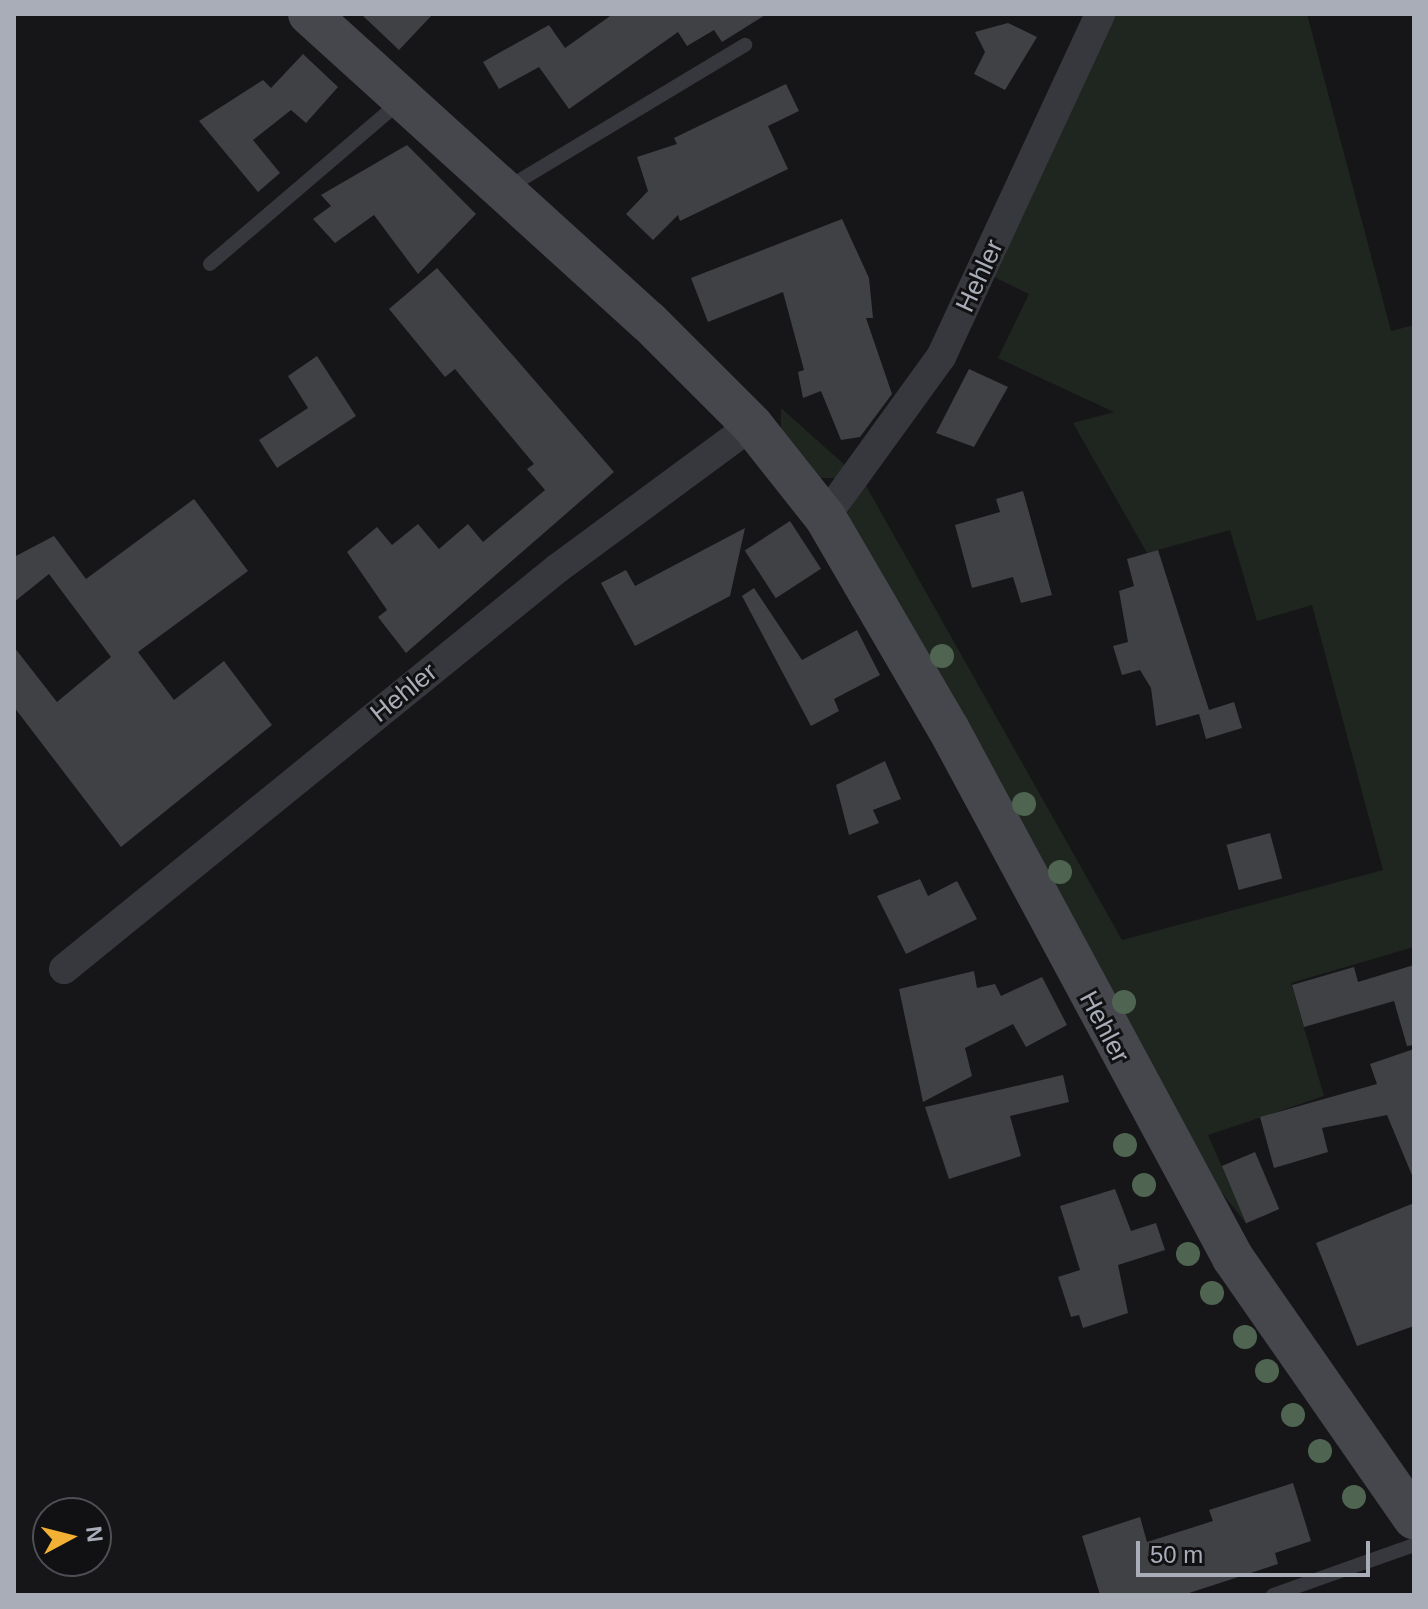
<!DOCTYPE html>
<style>
body{margin:0}
#map{position:relative;width:1428px;height:1609px;overflow:hidden;background:#161618;font-family:Arial,sans-serif}
div>[style]{position:absolute}
[style*='--x']{left:calc(var(--x)*1px);top:calc(var(--y)*1px);width:calc(var(--w)*1px);rotate:calc(var(--a)*1deg)}
.green>*{inset:0;background:#1e261f}
.building>*{inset:0;background:#404145;transform-origin:0 0}
.service>*{height:14px;margin:-7px;padding:0 7px;transform-origin:7px;border-radius:7px;background:#37383d}
.minor>*{height:30px;margin:-15px;padding:0 15px;transform-origin:15px;border-radius:15px;background:#37383d}
.secondary>*{height:42px;margin:-21px;padding:0 21px;transform-origin:21px;border-radius:21px;background:#45474d}
.trees>*{width:24px;height:24px;margin:-12px;border-radius:50%;background:#506452}
span{translate:-50% -50%;white-space:nowrap;text-align:center;line-height:1.15;-webkit-text-stroke:6px #111113;paint-order:stroke}
.street-label{font-size:26px;color:#a8adb8}
.frame{position:absolute;inset:0;border:16px solid #a8adb8;pointer-events:none}
.north{position:absolute;left:32px;top:1497px;width:80px;height:80px;box-sizing:border-box;background:#111113;border:2px solid #4d4f55;border-radius:50%;rotate:83deg;font-size:22px;font-weight:700;line-height:32px;text-align:center;color:#a8adb8}
.north::after{content:'';display:block;margin:auto;width:28px;height:36px;background:#f2b134;clip-path:polygon(50% 0,100% 100%,50% 72%,0 100%)}
.scale{position:absolute;left:1136px;top:1541px;width:234px;height:36px;box-sizing:border-box;border:4px solid #a8adb8;border-top:0;padding-left:10px;font-size:24px;line-height:28px;white-space:nowrap;color:#a8adb8;-webkit-text-stroke:6px #111113;paint-order:stroke}
</style>
<div id="map">
<div class="green">
<div style="clip-path:polygon(1115px 14px,1307px 14px,1391px 331px,1414px 325px,1414px 947px,1291px 983px,1324px 1096px,1208px 1135px,1248px 1226px,1175px 1133px,845px 517px,865px 484px,1122px 940px,1383px 870px,1312px 605px,1257px 621px,1230px 530px,1147px 553px,1073px 423px,1114px 412px,998px 358px,1029px 294px,992px 276px)"></div>
<div style="clip-path:polygon(781px 408px,846px 466px,836px 478px,814px 478px,781px 439px)"></div>
</div>
<div class="building">
<div style="clip-path:polygon(361px 14px,433px 14px,399px 50px)"></div>
<div style="clip-path:polygon(613px 14px,767px 14px,722px 42px,714px 30px,687px 46px,678px 32px,569px 109px,539px 67px,499px 89px,483px 62px,549px 25px,565px 48px)"></div>
<div style="clip-path:polygon(1008px 23px,1037px 37px,1005px 90px,974px 74px,985px 52px,975px 32px)"></div>
<div style="clip-path:polygon(303px 54px,338px 87px,306px 123px,291px 110px,253px 140px,280px 173px,258px 192px,199px 121px,263px 80px,271px 88px)"></div>
<div style="clip-path:polygon(786px 84px,799px 111px,768px 126px,788px 169px,680px 221px,678px 215px,653px 240px,626px 214px,648px 191px,637px 157px,677px 144px,674px 138px)"></div>
<div style="clip-path:polygon(407px 145px,476px 214px,418px 274px,374px 215px,335px 243px,313px 219px,331px 206px,321px 195px)"></div>
<div style="clip-path:polygon(842px 219px,869px 278px,873px 318px,866px 318px,892px 394px,860px 437px,841px 440px,821px 391px,803px 398px,798px 372px,804px 370px,783px 292px,708px 322px,691px 278px)"></div>
<div style="clip-path:polygon(437px 268px,614px 472px,406px 653px,378px 617px,387px 610px,347px 552px,377px 527px,392px 545px,418px 524px,439px 549px,468px 524px,483px 542px,545px 490px,527px 469px,534px 464px,455px 369px,445px 377px,389px 309px)"></div>
<div style="clip-path:polygon(317px 356px,356px 416px,277px 468px,259px 440px,308px 408px,288px 376px)"></div>
<div style="clip-path:polygon(969px 369px,1008px 387px,974px 447px,936px 433px)"></div>
<div style="clip-path:polygon(1023px 491px,1052px 595px,1021px 603px,1013px 577px,972px 588px,955px 525px,1000px 512px,996px 499px)"></div>
<div style="clip-path:polygon(194px 499px,248px 571px,138px 652px,174px 700px,224px 661px,272px 725px,121px 847px,14px 707px,14px 647px,57px 702px,111px 657px,49px 574px,14px 602px,14px 557px,54px 536px,86px 579px)"></div>
<div style="left:790px;top:521px;width:57px;height:54px;rotate:57deg"></div>
<div style="clip-path:polygon(745px 528px,730px 596px,635px 646px,601px 583px,626px 570px,635px 586px)"></div>
<div style="clip-path:polygon(1158px 550px,1209px 710px,1234px 702px,1242px 728px,1206px 739px,1199px 714px,1156px 726px,1151px 688px,1140px 670px,1122px 675px,1113px 646px,1128px 642px,1119px 591px,1134px 586px,1127px 559px)"></div>
<div style="clip-path:polygon(754px 588px,802px 660px,857px 630px,880px 675px,834px 699px,839px 711px,811px 726px,742px 596px)"></div>
<div style="clip-path:polygon(885px 761px,901px 799px,873px 810px,879px 823px,849px 835px,836px 785px)"></div>
<div style="left:1270px;top:833px;width:47px;height:45px;rotate:75deg"></div>
<div style="clip-path:polygon(920px 879px,928px 896px,957px 881px,977px 919px,906px 954px,877px 896px)"></div>
<div style="clip-path:polygon(1414px 965px,1414px 1045px,1407px 1046px,1394px 1001px,1304px 1027px,1292px 985px,1354px 967px,1358px 982px)"></div>
<div style="clip-path:polygon(974px 971px,977px 988px,995px 984px,1001px 996px,1042px 977px,1067px 1025px,1026px 1047px,1013px 1024px,965px 1048px,972px 1076px,923px 1102px,899px 989px)"></div>
<div style="clip-path:polygon(1414px 1049px,1414px 1180px,1387px 1115px,1322px 1128px,1328px 1152px,1274px 1168px,1260px 1117px,1377px 1084px,1370px 1064px)"></div>
<div style="clip-path:polygon(1063px 1075px,1069px 1102px,1010px 1116px,1021px 1156px,949px 1179px,925px 1107px)"></div>
<div style="left:1255px;top:1152px;width:62px;height:36px;rotate:67deg"></div>
<div style="clip-path:polygon(1115px 1189px,1131px 1231px,1156px 1223px,1165px 1250px,1118px 1265px,1128px 1313px,1083px 1328px,1079px 1315px,1071px 1317px,1058px 1277px,1080px 1270px,1060px 1206px)"></div>
<div style="clip-path:polygon(1414px 1203px,1414px 1326px,1357px 1346px,1316px 1243px)"></div>
<div style="clip-path:polygon(1293px 1483px,1311px 1541px,1275px 1553px,1278px 1564px,1183px 1595px,1100px 1595px,1082px 1536px,1140px 1517px,1147px 1542px,1213px 1521px,1209px 1510px)"></div>
</div>
<div class="service">
<div style="--x:507;--y:188;--w:278;--a:-31"></div>
<div style="--x:210;--y:264;--w:250;--a:-40.5"></div>
<div style="--x:1273;--y:1595;--w:150;--a:-19.5"></div>
</div>
<div class="minor">
<div style="--x:825;--y:517;--w:198;--a:-54.1"></div>
<div style="--x:941;--y:357;--w:378;--a:-65.1"></div>
<div style="--x:64;--y:969;--w:636;--a:-39.07"></div>
<div style="--x:558;--y:568;--w:241;--a:-36.4"></div>
</div>
<div class="secondary">
<div style="--x:309;--y:14;--w:459;--a:42.2"></div>
<div style="--x:649;--y:322;--w:146;--a:45"></div>
<div style="--x:752;--y:425;--w:117;--a:51.6"></div>
<div style="--x:825;--y:517;--w:244;--a:59.8"></div>
<div style="--x:948;--y:728;--w:602;--a:61.73"></div>
<div style="--x:1233;--y:1258;--w:317;--a:55.2"></div>
</div>
<div class="trees">
<div style="left:942px;top:656px"></div>
<div style="left:1024px;top:804px"></div>
<div style="left:1060px;top:872px"></div>
<div style="left:1124px;top:1002px"></div>
<div style="left:1125px;top:1145px"></div>
<div style="left:1144px;top:1185px"></div>
<div style="left:1188px;top:1254px"></div>
<div style="left:1212px;top:1293px"></div>
<div style="left:1245px;top:1337px"></div>
<div style="left:1267px;top:1371px"></div>
<div style="left:1293px;top:1415px"></div>
<div style="left:1320px;top:1451px"></div>
<div style="left:1354px;top:1497px"></div>
</div>
<div class="street-label">
<span style="left:980px;top:276px;rotate:-65deg">Hehler</span>
<span style="left:404px;top:693px;rotate:-39deg">Hehler</span>
<span style="left:1104px;top:1027px;rotate:62deg">Hehler</span>
</div>
<div class="frame"></div>
<div class="north">N</div>
<div class="scale">50 m</div>
</div>
